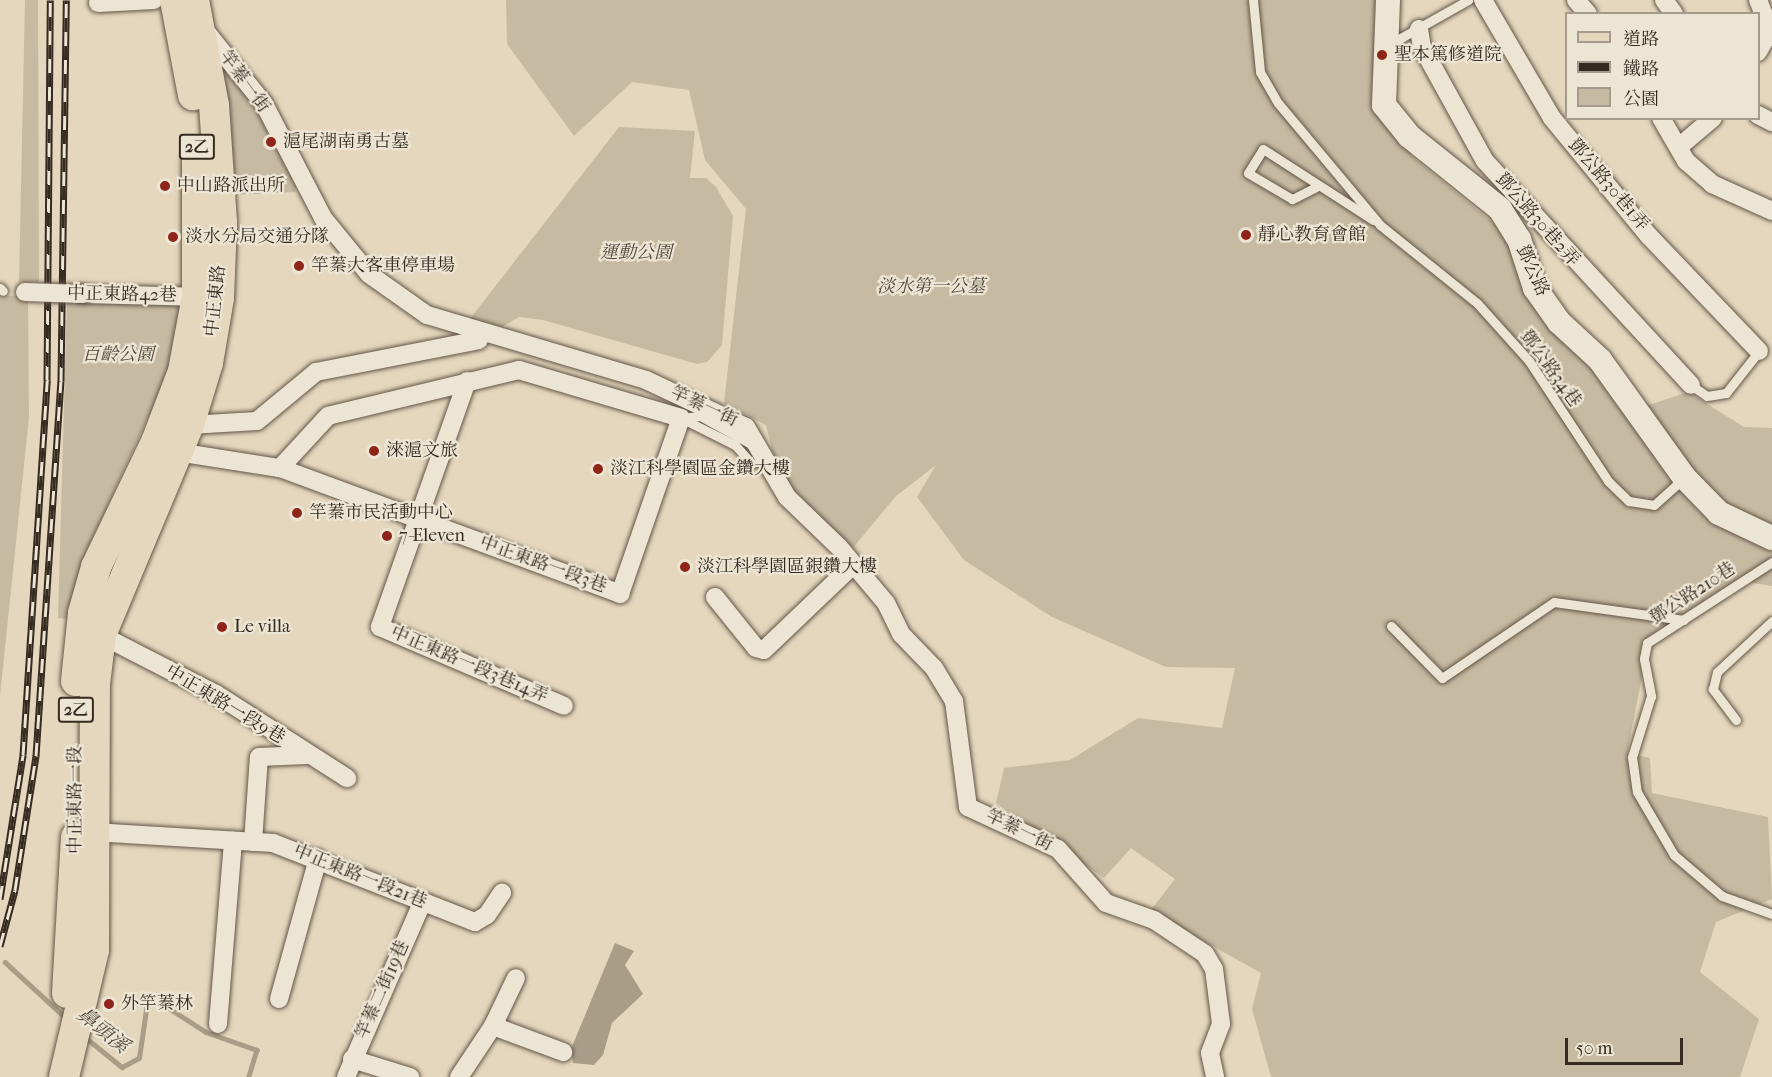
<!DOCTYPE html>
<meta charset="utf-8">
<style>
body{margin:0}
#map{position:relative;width:1772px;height:1077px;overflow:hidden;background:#e4d7bd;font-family:"IM FELL French Canon","Noto Serif TC",serif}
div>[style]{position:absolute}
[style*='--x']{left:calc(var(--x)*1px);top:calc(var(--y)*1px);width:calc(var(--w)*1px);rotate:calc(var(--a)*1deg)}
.green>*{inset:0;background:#c6baa2}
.water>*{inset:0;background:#a99d88}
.stream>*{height:4.5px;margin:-2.25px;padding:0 2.25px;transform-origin:2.25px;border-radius:2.25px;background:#a99d88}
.roads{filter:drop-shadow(0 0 2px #625648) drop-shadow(0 0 2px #625648)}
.service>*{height:9px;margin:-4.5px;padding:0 4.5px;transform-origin:4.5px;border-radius:4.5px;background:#ede5d4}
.minor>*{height:18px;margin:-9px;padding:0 9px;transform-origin:9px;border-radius:9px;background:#ede5d4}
.tertiary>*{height:24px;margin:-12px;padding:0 12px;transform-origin:12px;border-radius:12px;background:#ede5d4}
.primary>*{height:30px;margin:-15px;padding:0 15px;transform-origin:15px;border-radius:15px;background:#e4d7bd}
.rail>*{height:7px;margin-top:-3.5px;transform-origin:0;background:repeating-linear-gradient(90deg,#ede5d4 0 14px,#362b21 0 28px);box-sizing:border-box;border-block:2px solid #362b21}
.bridges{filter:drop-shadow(0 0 2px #625648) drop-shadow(0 0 2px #625648)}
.minor-bridge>*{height:18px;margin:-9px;padding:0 9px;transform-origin:9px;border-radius:9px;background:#ede5d4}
.dots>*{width:16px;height:16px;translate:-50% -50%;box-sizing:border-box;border:3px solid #ede5d4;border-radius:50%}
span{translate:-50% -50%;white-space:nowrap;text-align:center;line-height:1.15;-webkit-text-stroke:4.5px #ede5d4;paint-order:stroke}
.shield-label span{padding:2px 4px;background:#ede5d4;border:2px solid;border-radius:4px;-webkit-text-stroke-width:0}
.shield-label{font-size:16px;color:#362b21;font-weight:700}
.poi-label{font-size:18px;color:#362b21}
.left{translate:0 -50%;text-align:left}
.street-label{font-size:18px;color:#362b21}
.park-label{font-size:18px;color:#53483b;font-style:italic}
.water-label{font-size:20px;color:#584d40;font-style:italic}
.legend{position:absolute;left:1565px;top:12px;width:195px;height:108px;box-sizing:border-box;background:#ede5d4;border:2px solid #a49b8c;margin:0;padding:8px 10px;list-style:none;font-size:18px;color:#362b21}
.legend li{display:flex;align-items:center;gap:12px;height:30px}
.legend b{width:30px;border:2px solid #a49b8c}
.scale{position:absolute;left:1565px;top:1038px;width:118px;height:27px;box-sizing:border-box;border:3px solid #362b21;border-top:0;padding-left:8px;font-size:18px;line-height:21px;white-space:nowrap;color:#362b21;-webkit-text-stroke:4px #ede5d4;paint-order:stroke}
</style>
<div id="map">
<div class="green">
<div style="clip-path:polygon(25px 0,38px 0,39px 282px,19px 282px)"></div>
<div style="clip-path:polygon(506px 0,1380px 0,1371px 108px,1415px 159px,1502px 230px,1529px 295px,1596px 371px,1625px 413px,1688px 392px,1744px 427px,1772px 428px,1772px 586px,1747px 582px,1648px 646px,1627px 753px,1650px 758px,1652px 793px,1768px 817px,1772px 899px,1716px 922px,1700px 972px,1759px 1019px,1740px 1077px,1271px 1077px,1252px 1009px,1261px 973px,1150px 911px,1175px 879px,1131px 848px,1104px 878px,996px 803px,1004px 768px,1070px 760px,1138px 718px,1222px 728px,1235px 668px,1166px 667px,1052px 617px,964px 560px,917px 497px,936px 465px,895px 497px,853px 548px,803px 504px,776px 466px,766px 425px,724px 403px,746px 209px,705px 160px,689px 90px,632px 82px,574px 136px,507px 44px)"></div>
<div style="clip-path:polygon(223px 63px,259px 105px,297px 178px,295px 192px,235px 195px)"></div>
<div style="clip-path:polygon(619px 127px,695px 131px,690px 178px,706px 178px,716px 187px,733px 216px,722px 345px,707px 362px,697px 364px,543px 320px,519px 317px,497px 330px,466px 324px)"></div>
<div style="clip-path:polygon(0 295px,28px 297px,29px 417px,0 696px)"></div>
<div style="clip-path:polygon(67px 298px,183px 300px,168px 374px,83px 559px,69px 619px,58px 618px)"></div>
</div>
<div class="water">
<div style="clip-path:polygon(615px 943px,634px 951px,625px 965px,643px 994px,612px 1023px,603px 1055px,594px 1065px,573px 1063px,571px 1049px)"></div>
</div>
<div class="stream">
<div style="--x:5;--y:962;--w:83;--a:42.6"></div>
<div style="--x:85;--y:1037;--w:48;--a:39"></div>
<div style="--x:122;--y:1067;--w:19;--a:-28"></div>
<div style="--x:139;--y:1058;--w:56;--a:-81.7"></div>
<div style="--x:147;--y:1003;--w:11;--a:-10"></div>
<div style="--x:158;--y:1001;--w:57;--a:32.9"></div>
<div style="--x:206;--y:1032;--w:54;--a:19.4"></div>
<div style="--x:257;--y:1050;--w:28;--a:107"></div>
</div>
<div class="roads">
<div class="service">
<div style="--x:1253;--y:0;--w:72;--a:84.4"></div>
<div style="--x:1260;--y:72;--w:36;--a:60"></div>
<div style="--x:1278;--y:103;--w:159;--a:50.1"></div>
<div style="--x:1380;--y:225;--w:124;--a:38.8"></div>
<div style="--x:1477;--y:303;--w:78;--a:48.1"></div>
<div style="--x:1529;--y:361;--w:144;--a:56.6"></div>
<div style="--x:1608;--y:481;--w:29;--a:44"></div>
<div style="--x:1629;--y:501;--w:25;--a:9"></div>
<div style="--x:1654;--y:505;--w:39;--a:-42"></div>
<div style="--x:1390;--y:44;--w:90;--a:-29.4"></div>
<div style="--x:1316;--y:187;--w:27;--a:153"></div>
<div style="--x:1292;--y:199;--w:51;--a:-149.4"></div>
<div style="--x:1248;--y:173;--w:28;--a:-58"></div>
<div style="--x:1263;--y:149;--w:131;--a:32.8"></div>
<div style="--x:0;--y:288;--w:4;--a:45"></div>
<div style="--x:1691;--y:385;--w:19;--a:35"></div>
<div style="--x:1707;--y:396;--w:19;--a:-9"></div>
<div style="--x:1726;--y:393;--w:53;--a:-51.8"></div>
<div style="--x:751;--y:444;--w:58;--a:-151.2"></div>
<div style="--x:700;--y:416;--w:19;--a:174"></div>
<div style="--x:681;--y:418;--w:60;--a:26.6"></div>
<div style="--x:735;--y:445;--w:25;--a:48"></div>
<div style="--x:1772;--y:562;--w:149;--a:147.1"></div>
<div style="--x:1647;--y:643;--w:16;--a:101"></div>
<div style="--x:1644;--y:659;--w:38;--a:79"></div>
<div style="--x:1651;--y:696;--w:64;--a:107.3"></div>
<div style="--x:1632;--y:757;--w:35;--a:82"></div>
<div style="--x:1637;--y:792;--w:73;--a:59.6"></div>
<div style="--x:1674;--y:855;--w:63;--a:40.5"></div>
<div style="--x:1722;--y:896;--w:53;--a:19.8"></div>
<div style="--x:1391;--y:626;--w:73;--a:45.6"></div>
<div style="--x:1442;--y:678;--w:135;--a:-34.2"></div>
<div style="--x:1554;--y:602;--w:131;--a:7.9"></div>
<div style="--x:1736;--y:720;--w:39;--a:-127"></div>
<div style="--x:1713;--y:689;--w:17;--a:-77"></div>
<div style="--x:1717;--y:672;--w:75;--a:-42.8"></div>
</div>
<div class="minor">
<div style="--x:1483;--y:0;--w:137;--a:59.7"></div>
<div style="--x:1552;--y:118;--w:153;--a:50.6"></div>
<div style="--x:1649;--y:236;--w:159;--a:46.3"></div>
<div style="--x:1576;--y:0;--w:18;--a:49"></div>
<div style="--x:1664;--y:0;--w:17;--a:54"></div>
<div style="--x:1758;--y:0;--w:32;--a:68"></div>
<div style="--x:98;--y:3;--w:56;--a:-3.1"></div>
<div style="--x:203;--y:28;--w:97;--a:51.2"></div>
<div style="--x:264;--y:104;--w:128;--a:62.6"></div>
<div style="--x:323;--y:218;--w:72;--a:50.6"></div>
<div style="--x:369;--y:274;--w:71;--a:35.3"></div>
<div style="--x:427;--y:315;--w:228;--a:16.5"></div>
<div style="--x:646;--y:380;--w:110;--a:25.2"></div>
<div style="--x:746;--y:427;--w:81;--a:59.6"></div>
<div style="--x:787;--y:497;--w:72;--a:43.9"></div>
<div style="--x:839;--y:547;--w:73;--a:50"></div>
<div style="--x:886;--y:603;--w:34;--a:64"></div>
<div style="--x:901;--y:634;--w:47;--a:45.9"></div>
<div style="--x:934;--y:668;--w:39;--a:59"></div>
<div style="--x:954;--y:701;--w:107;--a:82.5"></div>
<div style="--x:968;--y:807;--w:99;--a:25"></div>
<div style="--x:1058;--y:849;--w:72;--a:48.4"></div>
<div style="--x:1106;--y:903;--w:51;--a:19.5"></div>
<div style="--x:1154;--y:920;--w:61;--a:33.7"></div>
<div style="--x:1205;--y:954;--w:17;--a:59"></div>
<div style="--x:1214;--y:969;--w:55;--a:82.7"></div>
<div style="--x:1221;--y:1024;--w:31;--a:111"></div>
<div style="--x:1210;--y:1053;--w:25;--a:78"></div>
<div style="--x:1419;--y:29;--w:18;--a:81"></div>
<div style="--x:1422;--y:47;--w:130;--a:61.1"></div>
<div style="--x:1485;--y:161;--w:304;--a:47.4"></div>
<div style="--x:1758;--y:52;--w:25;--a:-61"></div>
<div style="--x:1758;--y:115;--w:16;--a:27"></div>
<div style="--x:1661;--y:118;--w:50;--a:59.8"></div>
<div style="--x:1686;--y:161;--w:35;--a:41"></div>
<div style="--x:1712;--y:184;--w:66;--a:24.2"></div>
<div style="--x:1680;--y:146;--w:43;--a:-40.3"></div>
<div style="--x:83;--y:294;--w:121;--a:1.4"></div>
<div style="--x:467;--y:381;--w:261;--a:109.5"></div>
<div style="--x:380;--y:627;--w:200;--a:23.2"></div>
<div style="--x:189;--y:425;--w:68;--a:-3.4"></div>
<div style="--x:257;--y:421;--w:77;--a:-39.7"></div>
<div style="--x:316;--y:372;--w:166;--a:-11.1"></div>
<div style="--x:171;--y:451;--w:110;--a:8.9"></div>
<div style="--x:280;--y:468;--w:363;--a:20.3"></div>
<div style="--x:620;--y:594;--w:186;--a:-70.9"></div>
<div style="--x:681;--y:418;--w:169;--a:-163.5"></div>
<div style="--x:519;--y:370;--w:196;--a:166.5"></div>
<div style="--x:328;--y:416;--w:71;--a:132.7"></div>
<div style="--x:715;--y:597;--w:65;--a:51.2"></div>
<div style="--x:756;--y:648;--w:8;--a:14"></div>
<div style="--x:764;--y:650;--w:122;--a:-43.7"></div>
<div style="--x:101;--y:635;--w:129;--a:27.2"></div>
<div style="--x:216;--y:694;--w:156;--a:32.7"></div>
<div style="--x:94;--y:832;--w:179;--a:3.5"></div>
<div style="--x:273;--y:843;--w:217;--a:21.4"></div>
<div style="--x:475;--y:922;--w:14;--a:-30"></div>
<div style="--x:487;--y:915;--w:27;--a:-56"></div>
<div style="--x:253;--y:842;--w:85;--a:-86"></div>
<div style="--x:259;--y:757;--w:48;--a:-2.4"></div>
<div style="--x:279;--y:999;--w:146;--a:-74.5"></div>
<div style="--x:218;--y:1024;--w:184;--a:-85.3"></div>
<div style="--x:493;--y:1026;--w:75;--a:20.4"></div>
<div style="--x:352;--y:1059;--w:61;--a:17.2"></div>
<div style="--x:346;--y:1077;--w:190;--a:-66.4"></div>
<div style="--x:459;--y:1077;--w:61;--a:-56.3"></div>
<div style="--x:493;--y:1026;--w:53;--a:-64.4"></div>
</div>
<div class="tertiary">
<div style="--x:1388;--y:0;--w:105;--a:92.2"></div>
<div style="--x:1384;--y:105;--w:40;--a:51"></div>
<div style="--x:1409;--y:136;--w:117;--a:38.7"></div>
<div style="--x:1500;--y:209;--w:36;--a:58"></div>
<div style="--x:1519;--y:239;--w:52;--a:71.9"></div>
<div style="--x:1535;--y:288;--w:42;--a:54.8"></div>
<div style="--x:1559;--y:322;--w:56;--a:42.8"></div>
<div style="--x:1600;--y:360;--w:144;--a:54.3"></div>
<div style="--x:1684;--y:477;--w:50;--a:45.8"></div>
<div style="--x:1719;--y:513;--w:59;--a:25.3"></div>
</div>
<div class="primary">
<div style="--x:175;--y:0;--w:97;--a:79.3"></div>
<div style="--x:76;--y:681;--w:68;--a:-84.1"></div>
<div style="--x:83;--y:613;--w:48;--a:-74.2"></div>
<div style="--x:96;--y:567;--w:139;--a:-64.4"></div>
<div style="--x:156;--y:442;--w:76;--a:-69.2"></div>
<div style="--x:183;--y:371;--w:76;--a:-79.4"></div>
<div style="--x:197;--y:296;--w:135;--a:-90"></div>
<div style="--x:67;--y:993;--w:156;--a:-86.7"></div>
<div style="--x:64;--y:1077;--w:130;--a:-76.7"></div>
<div style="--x:94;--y:950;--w:266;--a:-89.8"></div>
<div style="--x:95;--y:684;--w:49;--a:-83"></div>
<div style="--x:101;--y:635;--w:228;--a:-67.3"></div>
<div style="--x:189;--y:425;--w:65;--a:-73"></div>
<div style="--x:208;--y:363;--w:66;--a:-80.4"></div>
<div style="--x:219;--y:298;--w:76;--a:-87.7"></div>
<div style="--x:222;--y:222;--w:117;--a:-93.9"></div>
<div style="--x:214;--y:105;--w:107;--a:-100.8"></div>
</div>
</div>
<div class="rail">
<div style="--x:0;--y:899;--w:146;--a:-80.9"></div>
<div style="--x:23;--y:755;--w:376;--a:-86.3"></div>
<div style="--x:47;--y:380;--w:380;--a:-89.5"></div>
<div style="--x:0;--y:946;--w:58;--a:-75"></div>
<div style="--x:15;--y:890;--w:136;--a:-81.1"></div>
<div style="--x:36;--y:756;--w:376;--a:-86.2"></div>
<div style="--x:61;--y:381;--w:381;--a:-89.2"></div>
</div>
<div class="bridges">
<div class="minor-bridge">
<div style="--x:25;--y:292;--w:58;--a:2"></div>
</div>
</div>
<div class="dots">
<div style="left:1382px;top:55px;background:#8f2418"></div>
<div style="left:271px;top:142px;background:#8f2418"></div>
<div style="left:165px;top:186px;background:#8f2418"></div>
<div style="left:1246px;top:235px;background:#8f2418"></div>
<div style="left:173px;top:237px;background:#8f2418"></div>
<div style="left:299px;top:266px;background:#8f2418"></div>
<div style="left:374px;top:451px;background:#8f2418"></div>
<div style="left:598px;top:469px;background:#8f2418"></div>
<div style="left:297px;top:513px;background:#8f2418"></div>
<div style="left:387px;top:536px;background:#8f2418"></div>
<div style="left:685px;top:567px;background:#8f2418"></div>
<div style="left:222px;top:627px;background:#8f2418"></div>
<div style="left:109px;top:1004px;background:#8f2418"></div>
</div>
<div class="shield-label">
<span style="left:197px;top:147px">2乙</span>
<span style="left:76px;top:710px">2乙</span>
</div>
<div class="poi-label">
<span class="left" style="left:1394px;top:55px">聖本篤修道院</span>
<span class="left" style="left:283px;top:142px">滬尾湖南勇古墓</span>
<span class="left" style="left:177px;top:186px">中山路派出所</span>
<span class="left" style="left:1258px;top:235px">靜心教育會館</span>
<span class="left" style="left:185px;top:237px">淡水分局交通分隊</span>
<span class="left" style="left:311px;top:266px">竿蓁大客車停車場</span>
<span class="left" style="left:386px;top:451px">淶滬文旅</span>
<span class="left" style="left:610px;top:469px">淡江科學園區金鑽大樓</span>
<span class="left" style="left:309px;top:513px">竿蓁市民活動中心</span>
<span class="left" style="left:399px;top:536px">7-Eleven</span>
<span class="left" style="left:697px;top:567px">淡江科學園區銀鑽大樓</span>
<span class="left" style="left:234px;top:627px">Le villa</span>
<span class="left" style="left:121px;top:1004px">外竿蓁林</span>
</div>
<div class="street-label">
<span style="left:244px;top:82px;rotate:54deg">竿蓁一街</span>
<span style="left:1608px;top:185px;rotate:50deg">鄧公路30巷1弄</span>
<span style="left:1537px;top:220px;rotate:49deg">鄧公路30巷2弄</span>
<span style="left:1532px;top:271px;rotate:66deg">鄧公路</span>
<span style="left:122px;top:295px;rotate:1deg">中正東路42巷</span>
<span style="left:216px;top:301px;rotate:-84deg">中正東路</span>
<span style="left:1550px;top:369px;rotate:54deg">鄧公路34巷</span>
<span style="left:704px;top:407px;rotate:25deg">竿蓁一街</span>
<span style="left:543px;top:565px;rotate:20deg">中正東路一段3巷</span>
<span style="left:1693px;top:594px;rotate:-33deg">鄧公路210巷</span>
<span style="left:469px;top:665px;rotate:23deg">中正東路一段3巷14弄</span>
<span style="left:225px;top:705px;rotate:31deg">中正東路一段9巷</span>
<span style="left:76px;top:800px;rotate:-90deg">中正東路一段</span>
<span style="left:1019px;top:831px;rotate:26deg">竿蓁一街</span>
<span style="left:360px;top:877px;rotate:22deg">中正東路一段21巷</span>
<span style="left:383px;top:990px;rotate:-66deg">竿蓁二街19巷</span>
</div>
<div class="park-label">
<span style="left:636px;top:253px">運動公園</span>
<span style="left:931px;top:287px">淡水第一公墓</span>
<span style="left:118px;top:355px">百齡公園</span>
</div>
<div class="water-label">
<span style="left:103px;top:1030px;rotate:39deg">鼻頭溪</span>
</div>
<ul class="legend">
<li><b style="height:8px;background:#e4d7bd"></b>道路</li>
<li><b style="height:8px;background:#362b21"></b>鐵路</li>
<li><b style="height:16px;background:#c6baa2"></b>公園</li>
</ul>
<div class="scale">50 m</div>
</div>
